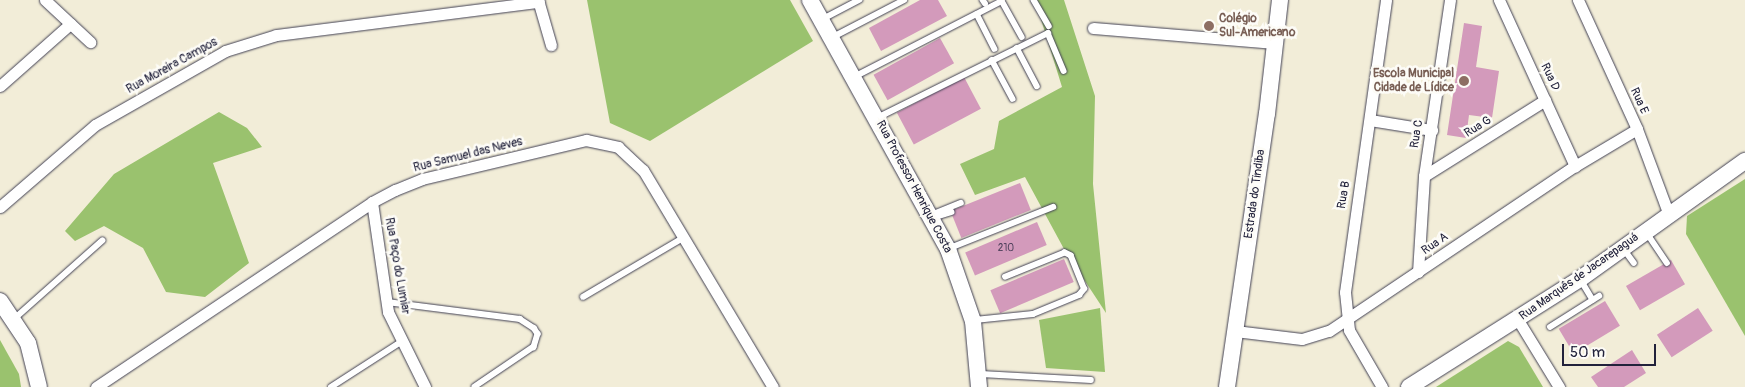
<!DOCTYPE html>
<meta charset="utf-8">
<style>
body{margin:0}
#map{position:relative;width:1745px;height:387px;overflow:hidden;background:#f2edd8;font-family:Pangolin,sans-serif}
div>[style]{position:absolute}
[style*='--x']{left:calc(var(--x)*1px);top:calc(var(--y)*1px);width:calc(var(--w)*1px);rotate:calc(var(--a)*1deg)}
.green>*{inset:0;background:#9ac26e}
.building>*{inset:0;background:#d39abb;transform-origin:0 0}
.roads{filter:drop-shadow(0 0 1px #414053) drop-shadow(0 0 1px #414053)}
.lane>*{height:5.5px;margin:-2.75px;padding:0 2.75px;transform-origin:2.75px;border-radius:2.75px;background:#fff}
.street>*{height:11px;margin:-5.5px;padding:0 5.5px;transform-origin:5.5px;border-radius:5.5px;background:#fff}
.secondary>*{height:16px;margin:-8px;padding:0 8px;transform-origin:8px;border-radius:8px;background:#fff}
.dots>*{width:14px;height:14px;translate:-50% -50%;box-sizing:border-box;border:2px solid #fdfcf7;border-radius:50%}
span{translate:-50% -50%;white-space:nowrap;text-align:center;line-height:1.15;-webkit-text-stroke:5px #fdfcf7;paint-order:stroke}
.number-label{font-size:10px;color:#4e405b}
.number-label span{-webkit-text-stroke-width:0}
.education-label{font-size:12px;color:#785e54;font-weight:700}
.left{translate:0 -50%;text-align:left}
.right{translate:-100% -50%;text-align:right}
.street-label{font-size:12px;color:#22223b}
.scale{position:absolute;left:1562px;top:344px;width:94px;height:22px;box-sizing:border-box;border:2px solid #22223b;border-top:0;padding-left:6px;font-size:15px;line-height:18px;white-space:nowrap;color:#22223b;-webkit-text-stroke:4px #fdfcf7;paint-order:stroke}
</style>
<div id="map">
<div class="green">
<div style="clip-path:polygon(587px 0,790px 0,813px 41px,650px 141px,610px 123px)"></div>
<div style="clip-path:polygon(1035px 0,1064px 0,1095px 96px,1093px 184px,1106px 313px,1064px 249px,1025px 177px,975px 195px,960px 164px,994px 149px,999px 121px,1062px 87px)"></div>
<div style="clip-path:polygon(219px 112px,247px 128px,262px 147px,213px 163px,249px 263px,205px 297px,166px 292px,143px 248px,104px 226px,75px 241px,65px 231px,114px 174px)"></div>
<div style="clip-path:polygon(1745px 179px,1745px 336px,1686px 234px,1687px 216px)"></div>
<div style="clip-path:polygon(1100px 308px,1105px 372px,1046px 368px,1039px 320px)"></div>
<div style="clip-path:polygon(0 340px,19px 374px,21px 387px,0 387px)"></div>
<div style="clip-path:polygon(1508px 341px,1519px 347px,1543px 387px,1436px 387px)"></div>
</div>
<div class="building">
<div style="clip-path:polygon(920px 0,938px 0,947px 16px,881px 51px,869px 28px)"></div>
<div style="clip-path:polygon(1464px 23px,1482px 26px,1476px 67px,1499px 71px,1492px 118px,1469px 115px,1466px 138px,1447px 135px)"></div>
<div style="left:940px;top:38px;width:29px;height:76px;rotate:61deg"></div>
<div style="left:964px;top:77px;width:36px;height:76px;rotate:62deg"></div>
<div style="left:1020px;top:183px;width:29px;height:75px;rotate:68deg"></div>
<div style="left:1037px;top:222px;width:25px;height:78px;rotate:67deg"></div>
<div style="left:1064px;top:259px;width:25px;height:80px;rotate:67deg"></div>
<div style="left:1671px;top:260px;width:28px;height:52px;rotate:60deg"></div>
<div style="left:1605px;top:301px;width:29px;height:54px;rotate:59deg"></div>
<div style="left:1698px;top:308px;width:27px;height:49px;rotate:57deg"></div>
<div style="clip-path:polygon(1632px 350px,1646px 373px,1624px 387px,1598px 387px,1591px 377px)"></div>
</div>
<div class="roads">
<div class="lane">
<div style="--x:983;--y:0;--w:4;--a:56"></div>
<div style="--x:1034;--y:0;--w:30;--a:60"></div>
<div style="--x:977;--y:14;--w:39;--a:63"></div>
<div style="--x:823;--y:19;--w:41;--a:-27.8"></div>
<div style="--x:833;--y:37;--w:80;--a:-27.5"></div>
<div style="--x:1017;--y:48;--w:43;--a:62.2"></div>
<div style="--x:992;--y:60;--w:44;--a:61.7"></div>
<div style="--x:854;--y:77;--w:166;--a:-27.2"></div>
<div style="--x:1002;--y:1;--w:41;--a:60.9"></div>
<div style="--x:877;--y:118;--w:191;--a:-26.4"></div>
<div style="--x:1048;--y:33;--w:41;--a:67.2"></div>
<div style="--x:931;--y:215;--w:32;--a:-22"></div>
<div style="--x:939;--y:216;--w:13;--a:-18"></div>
<div style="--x:1647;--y:233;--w:36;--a:56"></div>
<div style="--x:950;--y:248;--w:111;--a:-21.7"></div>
<div style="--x:1624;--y:249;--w:17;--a:54"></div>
<div style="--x:1581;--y:280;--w:23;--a:59"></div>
<div style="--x:583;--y:297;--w:116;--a:-30.5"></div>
<div style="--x:387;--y:302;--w:134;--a:7.3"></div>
<div style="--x:520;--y:319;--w:17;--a:33"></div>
<div style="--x:534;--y:328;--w:7;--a:56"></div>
<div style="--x:538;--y:334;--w:14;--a:107"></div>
<div style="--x:534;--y:347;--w:71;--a:145.9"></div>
<div style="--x:14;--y:319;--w:118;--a:-41.6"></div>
<div style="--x:975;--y:320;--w:58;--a:-5.9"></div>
<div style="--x:1033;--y:314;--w:50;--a:-22.4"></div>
<div style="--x:1079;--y:295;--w:8;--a:-50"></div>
<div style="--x:1084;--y:289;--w:35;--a:-112"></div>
<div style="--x:1071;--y:256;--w:7;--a:-153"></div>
<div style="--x:1065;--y:253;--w:64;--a:157.9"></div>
<div style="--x:1550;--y:327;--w:58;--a:-32.3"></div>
<div style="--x:981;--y:374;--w:110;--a:3.1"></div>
<div style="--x:331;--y:387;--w:83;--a:-32.7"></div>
</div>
<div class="street">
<div style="--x:45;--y:0;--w:62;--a:43"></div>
<div style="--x:538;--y:0;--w:47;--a:73.9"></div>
<div style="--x:1499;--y:0;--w:183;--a:65.4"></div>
<div style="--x:1578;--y:0;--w:142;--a:65.4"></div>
<div style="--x:1637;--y:129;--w:92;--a:69.6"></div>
<div style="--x:1093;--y:28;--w:183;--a:4.7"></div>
<div style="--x:0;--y:86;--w:94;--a:-41.5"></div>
<div style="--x:1370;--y:120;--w:63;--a:9.2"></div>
<div style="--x:1424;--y:176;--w:143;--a:-32.1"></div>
<div style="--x:372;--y:202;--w:111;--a:81.7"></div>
<div style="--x:388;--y:312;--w:84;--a:63.7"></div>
<div style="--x:0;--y:207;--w:125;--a:-40.8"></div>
<div style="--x:95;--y:125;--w:150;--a:-29.6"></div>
<div style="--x:225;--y:51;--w:53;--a:-17.4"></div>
<div style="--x:276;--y:35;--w:265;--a:-7.2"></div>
<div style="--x:1418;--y:272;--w:96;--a:-86.4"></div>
<div style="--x:1424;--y:176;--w:178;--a:-81.6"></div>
<div style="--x:1518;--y:320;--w:79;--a:58.5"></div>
<div style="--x:1235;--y:331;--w:67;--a:6.8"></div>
<div style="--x:1302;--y:339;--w:28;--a:-17"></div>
<div style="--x:1329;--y:331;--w:296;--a:-33.9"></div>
<div style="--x:1575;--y:166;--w:72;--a:-30.8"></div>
<div style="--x:96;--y:387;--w:332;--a:-33.8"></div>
<div style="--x:372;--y:202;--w:26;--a:-28"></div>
<div style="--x:395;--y:190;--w:29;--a:-22"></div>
<div style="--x:422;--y:179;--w:169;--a:-13.4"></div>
<div style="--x:586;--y:140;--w:33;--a:12"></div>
<div style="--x:618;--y:147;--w:34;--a:43"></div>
<div style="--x:643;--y:170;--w:253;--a:59.1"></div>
<div style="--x:1382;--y:387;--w:66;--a:-120.1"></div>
<div style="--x:1349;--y:330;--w:38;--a:-96"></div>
<div style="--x:1345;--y:292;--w:295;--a:-82"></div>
</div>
<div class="secondary">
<div style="--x:810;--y:0;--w:285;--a:61"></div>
<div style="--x:948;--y:249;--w:76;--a:70.9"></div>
<div style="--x:973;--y:321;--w:66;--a:84.8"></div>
<div style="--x:0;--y:301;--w:50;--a:56.3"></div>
<div style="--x:28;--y:343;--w:45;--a:76"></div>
<div style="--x:1227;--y:387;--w:276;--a:-81.7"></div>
<div style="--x:1267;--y:114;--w:115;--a:-83.5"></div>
<div style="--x:1409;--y:387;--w:202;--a:-32.3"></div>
<div style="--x:1580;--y:279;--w:203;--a:-35.6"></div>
</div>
</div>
<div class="dots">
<div style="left:1209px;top:26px;background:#8d6e63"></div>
<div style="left:1464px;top:81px;background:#8d6e63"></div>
</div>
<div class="number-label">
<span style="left:1006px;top:249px">210</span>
</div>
<div class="education-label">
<span class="left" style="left:1219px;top:26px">Colégio<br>Sul-Americano</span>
<span class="right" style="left:1454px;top:81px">Escola Municipal<br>Cidade de Lídice</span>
</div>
<div class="street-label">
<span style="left:172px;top:66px;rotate:-29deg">Rua Moreira Campos</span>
<span style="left:1550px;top:77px;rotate:65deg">Rua D</span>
<span style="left:1639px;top:101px;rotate:66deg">Rua E</span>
<span style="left:1478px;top:127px;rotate:-32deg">Rua G</span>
<span style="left:1417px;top:134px;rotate:-81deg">Rua C</span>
<span style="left:468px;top:155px;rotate:-14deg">Rua Samuel das Neves</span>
<span style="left:914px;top:187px;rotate:62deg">Rua Professor Henrique Costa</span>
<span style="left:1255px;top:194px;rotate:-82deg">Estrada do Tindiba</span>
<span style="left:1344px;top:195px;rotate:-80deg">Rua B</span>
<span style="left:1435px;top:244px;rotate:-34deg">Rua A</span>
<span style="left:397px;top:266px;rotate:80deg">Rua Paço do Lumiar</span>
<span style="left:1579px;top:277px;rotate:-35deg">Rua Marquês de Jacarepaguá</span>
</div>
<div class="scale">50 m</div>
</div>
